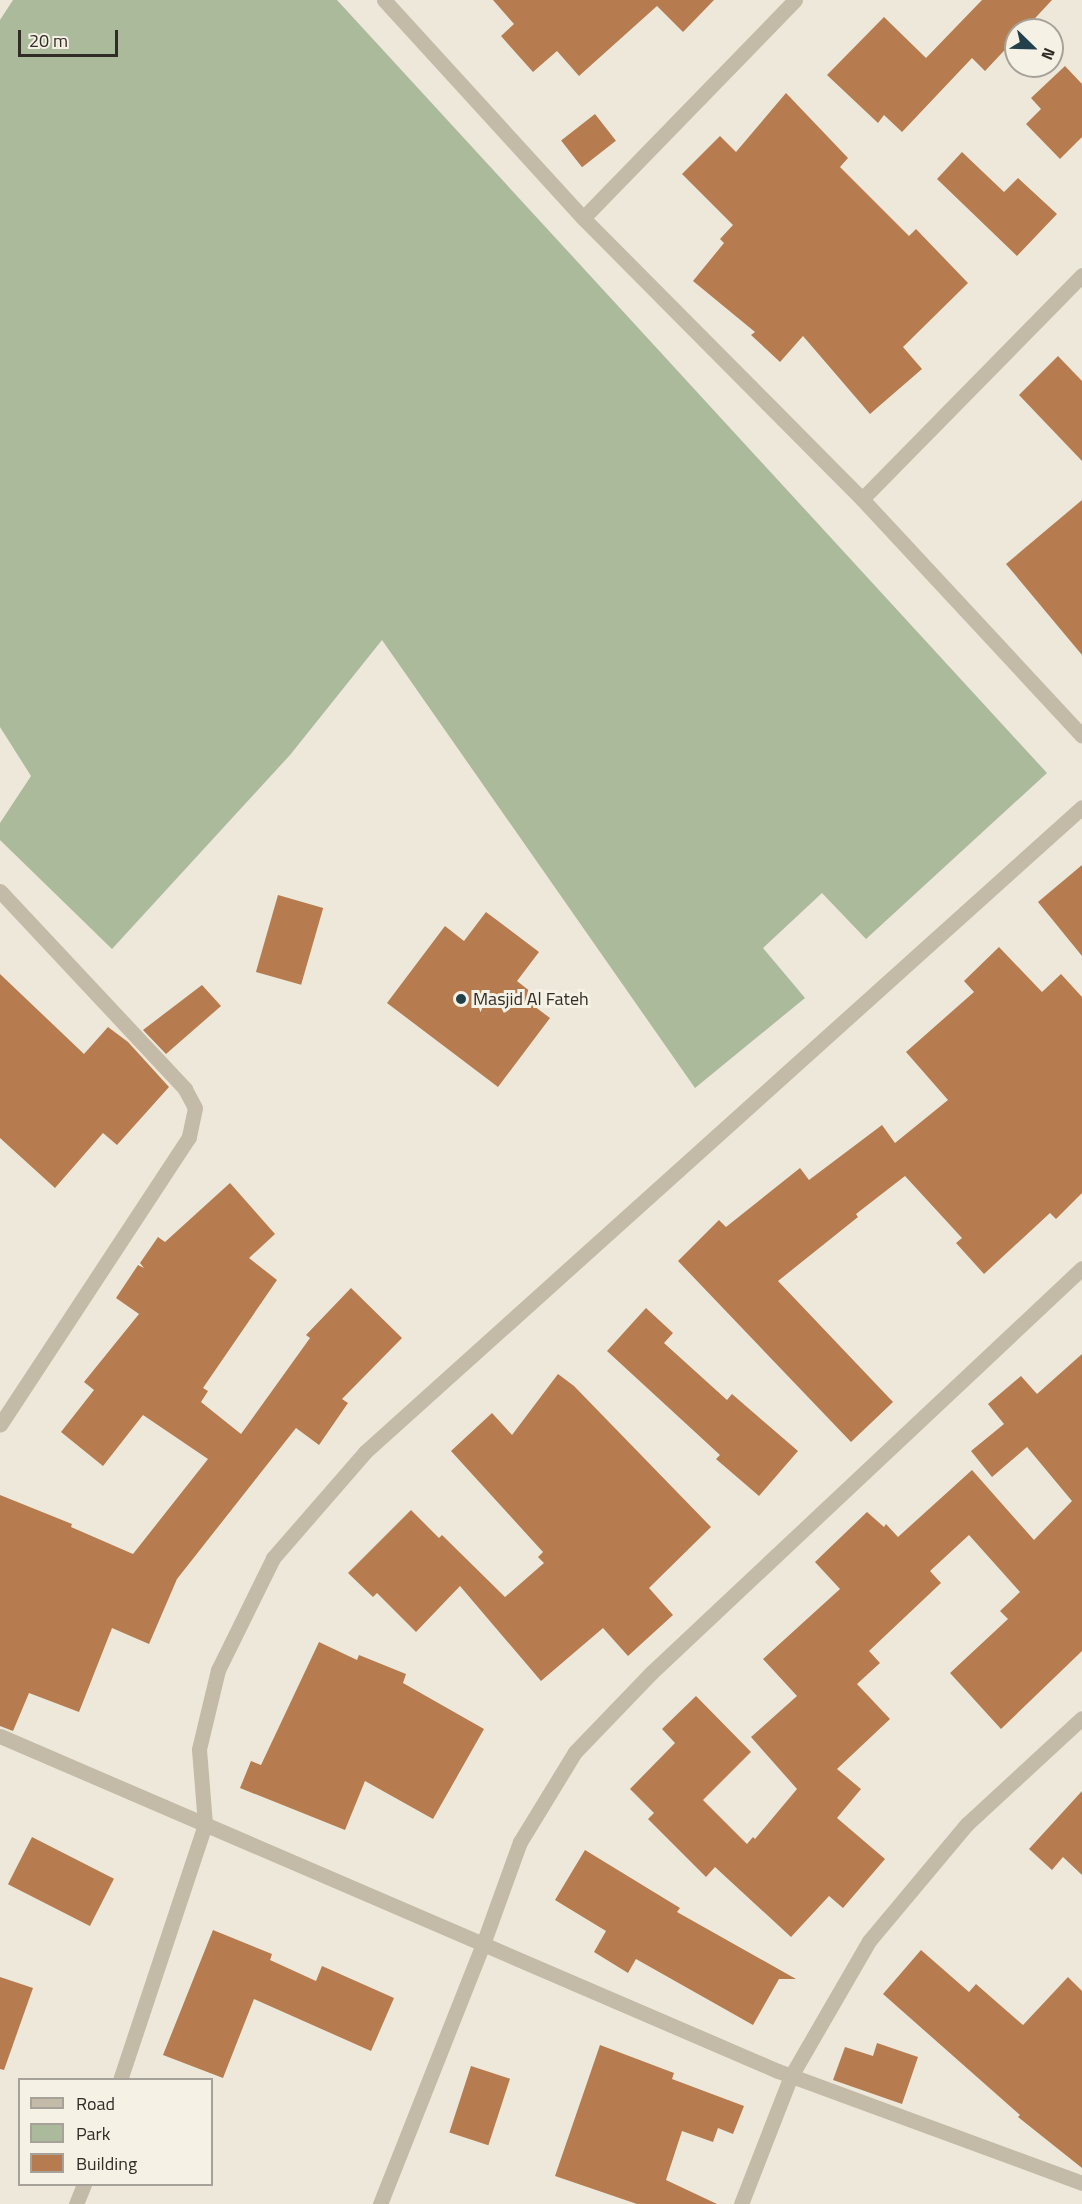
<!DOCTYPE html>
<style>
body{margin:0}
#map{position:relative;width:1082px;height:2204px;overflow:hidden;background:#ede8d9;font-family:"Titillium Web",sans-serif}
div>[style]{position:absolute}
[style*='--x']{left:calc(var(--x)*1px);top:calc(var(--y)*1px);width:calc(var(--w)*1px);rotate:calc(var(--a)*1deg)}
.green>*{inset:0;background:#aaba9b}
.building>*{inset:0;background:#b67c4f;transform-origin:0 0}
.street>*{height:15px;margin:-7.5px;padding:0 7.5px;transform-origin:7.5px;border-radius:7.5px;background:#c3baa7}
.dots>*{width:16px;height:16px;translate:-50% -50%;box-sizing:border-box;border:3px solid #f6f1e5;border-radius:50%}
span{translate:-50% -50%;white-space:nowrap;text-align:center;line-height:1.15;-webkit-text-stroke:6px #f6f1e5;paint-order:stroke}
.poi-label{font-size:18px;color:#312c26}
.left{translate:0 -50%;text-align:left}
.legend{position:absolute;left:18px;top:2078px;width:195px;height:108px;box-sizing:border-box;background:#f6f1e5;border:2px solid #a7a299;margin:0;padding:8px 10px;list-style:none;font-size:18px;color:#312c26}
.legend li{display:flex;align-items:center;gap:12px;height:30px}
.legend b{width:30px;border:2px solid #a7a299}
.north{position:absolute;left:1004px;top:18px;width:60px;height:60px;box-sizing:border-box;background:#f6f1e5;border:2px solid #a7a299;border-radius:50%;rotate:113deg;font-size:16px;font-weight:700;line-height:24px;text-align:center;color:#312c26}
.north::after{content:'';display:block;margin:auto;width:21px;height:27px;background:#22414d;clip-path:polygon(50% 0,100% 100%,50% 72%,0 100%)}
.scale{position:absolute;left:18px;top:30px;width:100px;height:27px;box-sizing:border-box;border:3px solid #312c26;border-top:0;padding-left:8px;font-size:18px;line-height:21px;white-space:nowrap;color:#312c26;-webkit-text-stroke:4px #f6f1e5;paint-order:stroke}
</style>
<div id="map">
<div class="green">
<div style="clip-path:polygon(13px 0,337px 0,1047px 773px,866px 939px,822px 893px,763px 948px,805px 998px,695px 1088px,382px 640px,290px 755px,112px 949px,0 840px,0 823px,31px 776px,0 727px,0 20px)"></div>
</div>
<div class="building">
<div style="clip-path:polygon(493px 0,714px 0,683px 32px,657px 6px,579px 76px,557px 51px,533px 72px,501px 36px,514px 24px)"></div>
<div style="clip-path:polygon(982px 0,1052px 0,1024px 30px,1016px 30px,1016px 38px,985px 71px,972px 58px,902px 132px,884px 115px,878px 123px,827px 75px,884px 17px,926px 58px)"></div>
<div style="clip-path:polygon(1065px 66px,1082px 84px,1082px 137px,1060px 159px,1026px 124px,1041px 109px,1031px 98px)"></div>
<div style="clip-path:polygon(786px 93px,848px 158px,840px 167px,909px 236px,916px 229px,968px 283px,903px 347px,922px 369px,870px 414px,803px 336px,780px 362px,751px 335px,755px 332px,693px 281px,724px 243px,720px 239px,733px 225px,682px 174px,720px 136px,736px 152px)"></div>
<div style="left:595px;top:114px;width:34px;height:43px;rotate:52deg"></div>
<div style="clip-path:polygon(962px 152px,1004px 192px,1018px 178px,1057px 214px,1017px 256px,937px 179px)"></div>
<div style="clip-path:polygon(1058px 356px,1082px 381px,1082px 461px,1019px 395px)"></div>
<div style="clip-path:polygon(1082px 500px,1082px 655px,1006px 564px)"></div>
<div style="clip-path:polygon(1082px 865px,1082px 956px,1038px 902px)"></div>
<div style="left:278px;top:895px;width:47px;height:80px;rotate:16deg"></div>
<div style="clip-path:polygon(486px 912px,539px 952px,517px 981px,536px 996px,530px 1003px,550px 1018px,498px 1087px,387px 1003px,445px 926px,464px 941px)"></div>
<div style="clip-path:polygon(999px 947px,1042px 992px,1061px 974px,1082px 997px,1082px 1193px,1056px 1219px,1050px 1213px,984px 1274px,956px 1243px,962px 1238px,905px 1176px,856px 1214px,858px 1217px,778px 1281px,893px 1402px,851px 1442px,678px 1261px,719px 1220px,726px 1227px,800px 1168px,809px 1180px,882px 1125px,895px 1143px,948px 1100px,906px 1052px,974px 992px,964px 981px)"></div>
<div style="clip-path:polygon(0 974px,84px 1054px,108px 1027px,128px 1042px,169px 1087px,117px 1145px,103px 1133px,55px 1188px,0 1138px)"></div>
<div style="clip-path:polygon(202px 985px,221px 1006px,166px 1054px,143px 1030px)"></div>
<div style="clip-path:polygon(230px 1183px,275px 1234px,249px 1258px,277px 1280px,203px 1388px,208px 1391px,201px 1402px,241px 1434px,310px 1338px,306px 1335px,351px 1288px,402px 1338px,342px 1399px,348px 1403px,319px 1445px,296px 1428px,177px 1579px,149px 1644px,112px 1628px,79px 1712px,29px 1693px,13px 1731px,0 1726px,0 1495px,72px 1524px,71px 1527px,133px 1554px,208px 1459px,143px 1415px,103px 1466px,61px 1432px,94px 1390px,84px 1382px,139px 1314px,116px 1298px,138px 1265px,144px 1268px,140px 1263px,158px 1237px,165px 1242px)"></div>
<div style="clip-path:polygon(646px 1308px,673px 1333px,664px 1343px,727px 1400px,732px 1394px,798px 1451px,759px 1496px,716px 1459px,720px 1455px,607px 1351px)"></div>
<div style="clip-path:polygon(1082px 1354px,1082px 1651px,1001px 1729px,950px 1673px,1008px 1619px,1000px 1611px,1020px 1592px,969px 1535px,930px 1571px,941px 1583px,869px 1651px,880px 1663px,857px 1684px,890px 1719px,837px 1769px,861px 1789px,837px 1818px,885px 1859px,843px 1908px,829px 1896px,791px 1937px,715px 1867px,706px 1877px,648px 1819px,654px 1813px,630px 1789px,675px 1743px,662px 1729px,696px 1696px,751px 1752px,703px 1800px,747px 1844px,753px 1837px,755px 1839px,797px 1789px,751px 1737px,797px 1696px,763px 1659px,840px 1589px,815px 1562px,867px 1512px,884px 1527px,886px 1524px,898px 1537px,972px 1470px,1034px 1540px,1072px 1501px,1027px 1447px,992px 1477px,971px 1451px,1004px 1424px,988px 1404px,1021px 1376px,1037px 1394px)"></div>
<div style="clip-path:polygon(558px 1374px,574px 1386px,711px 1527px,649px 1588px,673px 1615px,628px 1656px,603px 1628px,541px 1681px,460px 1586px,416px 1632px,377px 1593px,373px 1597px,348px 1573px,411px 1510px,439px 1538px,442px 1535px,505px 1597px,544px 1563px,538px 1557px,543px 1552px,451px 1451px,492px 1413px,512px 1435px)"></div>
<div style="clip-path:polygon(319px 1642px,357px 1660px,359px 1655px,406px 1674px,403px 1683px,484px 1729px,433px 1819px,365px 1781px,345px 1830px,240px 1788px,251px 1761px,261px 1765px)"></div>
<div style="clip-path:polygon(1082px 1791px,1082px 1875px,1063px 1857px,1052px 1870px,1029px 1849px)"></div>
<div style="left:32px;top:1837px;width:92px;height:53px;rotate:27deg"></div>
<div style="clip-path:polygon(585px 1850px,680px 1908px,677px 1912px,796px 1979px,779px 1979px,753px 2025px,636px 1959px,628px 1973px,594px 1952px,606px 1931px,555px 1900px)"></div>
<div style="clip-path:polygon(213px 1930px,272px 1954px,270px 1960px,316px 1981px,322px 1966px,394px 1998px,371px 2051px,254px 1999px,223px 2078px,163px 2055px)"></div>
<div style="clip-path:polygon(921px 1950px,969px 1992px,976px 1984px,1023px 2025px,1068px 1977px,1082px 1991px,1082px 2168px,1018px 2117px,1020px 2115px,883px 1994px)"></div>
<div style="clip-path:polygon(0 1977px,33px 1988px,4px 2070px,0 2069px)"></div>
<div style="clip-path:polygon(877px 2043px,918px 2057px,902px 2104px,833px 2080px,845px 2047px,873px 2056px)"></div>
<div style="clip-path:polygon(600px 2045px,674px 2073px,672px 2079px,744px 2106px,733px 2134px,718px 2128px,713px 2142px,682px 2131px,666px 2180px,717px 2204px,637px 2204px,555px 2176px)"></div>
<div style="left:471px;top:2066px;width:41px;height:70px;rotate:18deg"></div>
</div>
<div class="street">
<div style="--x:384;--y:0;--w:295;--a:47.6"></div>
<div style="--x:795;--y:0;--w:304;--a:134.2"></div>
<div style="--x:583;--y:218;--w:396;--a:45.2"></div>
<div style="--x:862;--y:499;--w:323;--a:47.1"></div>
<div style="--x:862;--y:499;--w:314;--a:-45.5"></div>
<div style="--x:0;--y:891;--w:271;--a:46.9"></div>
<div style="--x:185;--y:1089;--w:21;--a:62"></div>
<div style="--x:195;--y:1108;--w:30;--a:102"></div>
<div style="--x:189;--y:1137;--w:344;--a:123.3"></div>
<div style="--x:0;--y:1736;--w:847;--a:23.3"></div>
<div style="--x:778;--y:2071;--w:324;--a:20.2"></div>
<div style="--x:120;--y:2080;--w:270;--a:-71.6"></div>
<div style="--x:205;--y:1824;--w:75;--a:-94.6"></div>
<div style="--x:199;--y:1749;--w:81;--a:-76.5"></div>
<div style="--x:218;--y:1670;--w:125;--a:-63.8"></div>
<div style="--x:273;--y:1558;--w:140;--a:-49"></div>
<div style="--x:365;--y:1452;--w:964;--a:-41.97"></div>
<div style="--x:76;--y:2204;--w:22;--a:-68"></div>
<div style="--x:380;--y:2204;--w:280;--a:-68.4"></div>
<div style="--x:483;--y:1944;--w:109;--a:-70.1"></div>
<div style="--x:520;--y:1842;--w:105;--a:-58.6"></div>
<div style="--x:575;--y:1752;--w:110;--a:-46.1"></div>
<div style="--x:651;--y:1673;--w:591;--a:-43.22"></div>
<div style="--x:741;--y:2204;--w:137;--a:-68.7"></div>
<div style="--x:791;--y:2076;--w:156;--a:-60"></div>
<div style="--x:869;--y:1941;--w:153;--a:-50.1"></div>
<div style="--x:967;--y:1824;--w:156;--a:-42.7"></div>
</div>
<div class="dots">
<div style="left:461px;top:999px;background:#22414d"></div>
</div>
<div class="poi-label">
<span class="left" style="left:473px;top:999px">Masjid Al Fateh</span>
</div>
<ul class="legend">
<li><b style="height:8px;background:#c3baa7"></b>Road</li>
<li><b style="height:16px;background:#aaba9b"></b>Park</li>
<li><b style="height:16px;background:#b67c4f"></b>Building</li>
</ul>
<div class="north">N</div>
<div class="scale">20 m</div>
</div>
